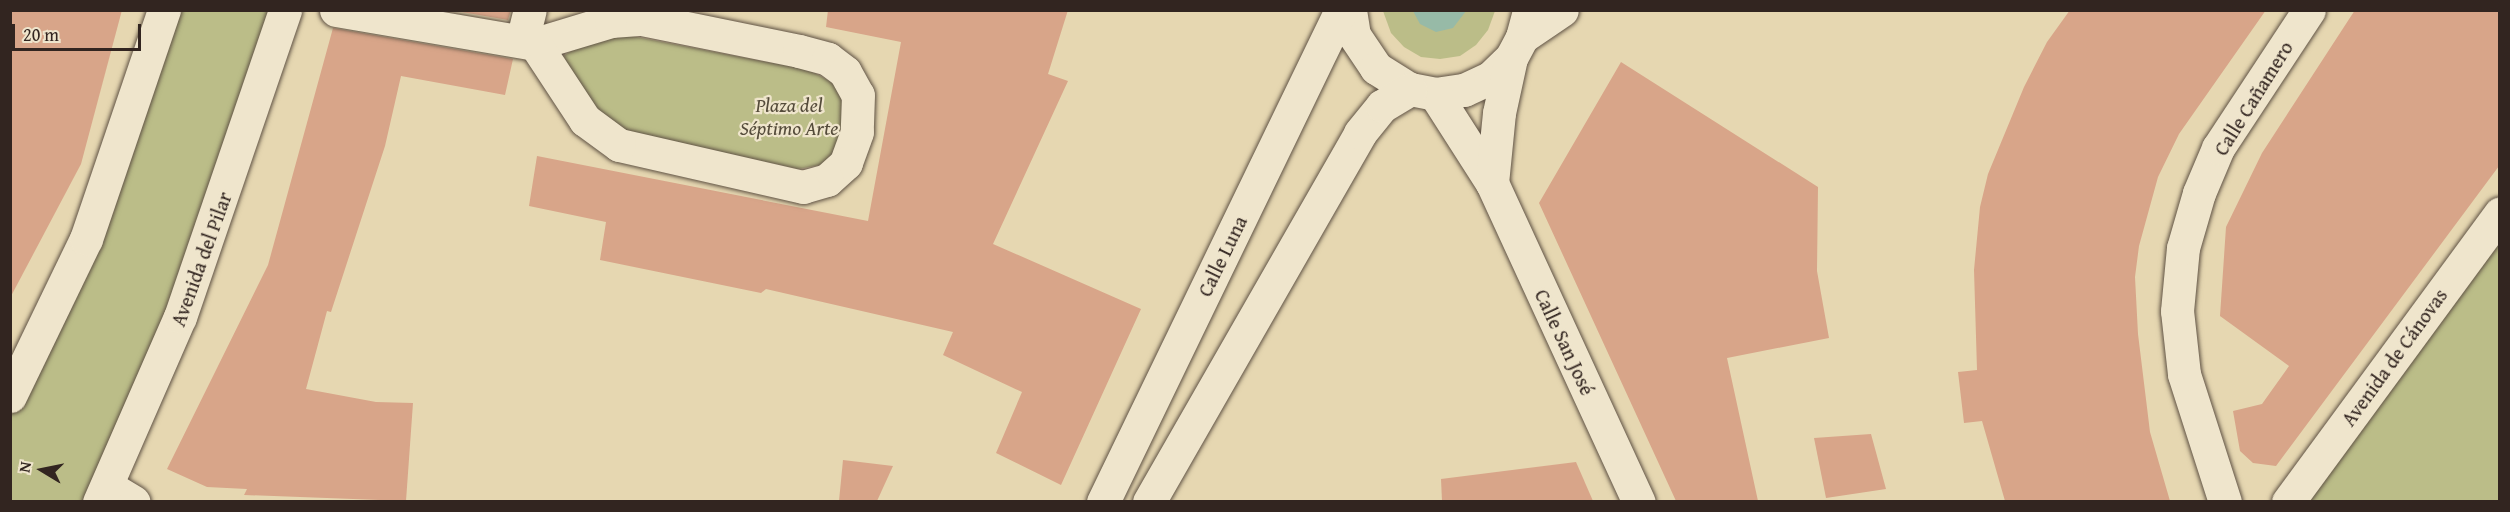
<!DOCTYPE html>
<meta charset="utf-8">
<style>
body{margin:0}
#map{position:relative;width:2510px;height:512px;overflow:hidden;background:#e6d7b1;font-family:"Gentium Book Plus",serif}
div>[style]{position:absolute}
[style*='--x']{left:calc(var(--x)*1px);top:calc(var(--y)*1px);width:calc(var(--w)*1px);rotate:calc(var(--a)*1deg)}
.green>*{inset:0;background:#bbbd88}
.water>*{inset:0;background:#97baa7}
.building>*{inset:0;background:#d8a589}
.roads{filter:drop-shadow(0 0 2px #5f5244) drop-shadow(0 0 2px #5f5244)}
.minor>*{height:33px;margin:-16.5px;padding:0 16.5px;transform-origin:16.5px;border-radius:16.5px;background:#efe5cc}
span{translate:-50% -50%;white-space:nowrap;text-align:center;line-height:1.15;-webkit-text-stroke:4.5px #efe5cc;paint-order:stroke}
.street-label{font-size:20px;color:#322520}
.park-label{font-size:20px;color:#544b3a;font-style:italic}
.frame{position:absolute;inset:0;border:12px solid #322520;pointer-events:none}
.north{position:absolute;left:12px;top:440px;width:60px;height:60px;-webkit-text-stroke:4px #efe5cc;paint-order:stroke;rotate:280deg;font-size:16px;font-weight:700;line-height:24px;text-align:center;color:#322520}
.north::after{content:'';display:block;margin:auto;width:21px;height:27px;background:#322520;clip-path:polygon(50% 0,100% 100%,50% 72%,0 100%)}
.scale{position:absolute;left:12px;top:24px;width:129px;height:27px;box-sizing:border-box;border:3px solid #322520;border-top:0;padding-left:8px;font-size:18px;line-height:21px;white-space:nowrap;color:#322520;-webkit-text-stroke:4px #efe5cc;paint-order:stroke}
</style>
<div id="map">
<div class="green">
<div style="clip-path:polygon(173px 11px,269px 11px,192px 254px,83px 501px,11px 501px,10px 411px)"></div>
<div style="clip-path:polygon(1383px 11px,1495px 11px,1488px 30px,1476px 45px,1460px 56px,1440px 59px,1421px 57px,1404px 47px,1391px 33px)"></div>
<div style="clip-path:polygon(626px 35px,809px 70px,837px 85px,845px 113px,839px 149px,820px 165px,798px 169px,623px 130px,598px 111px,571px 73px,564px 56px,582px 43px)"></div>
<div style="clip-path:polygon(2499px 229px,2499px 501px,2298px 502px)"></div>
</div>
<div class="water">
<div style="clip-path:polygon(1413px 11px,1413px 10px,1466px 11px,1453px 28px,1436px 32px,1420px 24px)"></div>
</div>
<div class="building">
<div style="clip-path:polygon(10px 10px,122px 10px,81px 164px,10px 298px)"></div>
<div style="clip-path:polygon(450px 10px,511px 10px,508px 20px)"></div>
<div style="clip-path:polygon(828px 10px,1068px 10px,1048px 74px,1068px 81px,993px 244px,1141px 309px,1061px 485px,996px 453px,1022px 392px,943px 355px,953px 332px,766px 289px,761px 293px,600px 260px,606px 222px,529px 206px,537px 156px,868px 221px,901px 42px,826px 27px)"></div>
<div style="clip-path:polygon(2070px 10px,2266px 10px,2179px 134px,2158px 177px,2139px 246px,2135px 277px,2138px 334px,2150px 432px,2170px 501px,2005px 501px,1982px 421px,1964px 423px,1958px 372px,1977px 370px,1974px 270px,1980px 207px,1988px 174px,2024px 87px,2047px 42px)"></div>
<div style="clip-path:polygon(2355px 10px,2499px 10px,2499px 166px,2276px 466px,2253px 463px,2240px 451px,2233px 411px,2262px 404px,2289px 366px,2220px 316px,2226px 227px,2262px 153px)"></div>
<div style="clip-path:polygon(333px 28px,513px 59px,505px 95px,401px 76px,385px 146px,331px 312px,327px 311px,306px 389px,376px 402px,413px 403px,406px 501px,244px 495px,247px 489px,207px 487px,167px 469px,268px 265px)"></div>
<div style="clip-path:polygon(1621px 62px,1818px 187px,1817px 271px,1829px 338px,1727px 358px,1758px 501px,1676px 501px,1539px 203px)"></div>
<div style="clip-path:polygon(1871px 434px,1886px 489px,1826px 498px,1814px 438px)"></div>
<div style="clip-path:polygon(843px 460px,893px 466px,877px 501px,839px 501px)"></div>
<div style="clip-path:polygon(1576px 462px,1593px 501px,1442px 501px,1441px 479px)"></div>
</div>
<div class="roads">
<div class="minor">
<div style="--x:336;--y:10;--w:202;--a:9.7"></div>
<div style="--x:535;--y:44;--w:79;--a:-16.8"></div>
<div style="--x:611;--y:21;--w:31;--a:-4"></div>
<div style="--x:642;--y:19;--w:160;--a:11.5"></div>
<div style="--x:799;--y:51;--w:30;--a:15"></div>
<div style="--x:828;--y:59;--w:21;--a:37"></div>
<div style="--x:845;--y:72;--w:26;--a:61"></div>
<div style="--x:858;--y:95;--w:37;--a:92"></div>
<div style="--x:857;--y:132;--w:33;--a:110"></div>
<div style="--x:846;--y:163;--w:25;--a:138"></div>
<div style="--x:827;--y:180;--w:25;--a:164"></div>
<div style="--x:803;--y:187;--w:189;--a:-167.1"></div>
<div style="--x:619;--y:145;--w:42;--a:-143.7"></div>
<div style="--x:585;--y:120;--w:91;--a:-123.3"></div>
<div style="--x:1350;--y:10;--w:25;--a:81"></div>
<div style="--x:1354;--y:35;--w:40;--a:56"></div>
<div style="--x:1376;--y:68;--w:40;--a:32"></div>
<div style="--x:1410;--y:89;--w:25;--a:11"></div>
<div style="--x:1435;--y:94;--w:29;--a:-8"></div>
<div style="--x:1464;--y:90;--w:29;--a:-25"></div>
<div style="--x:1490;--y:78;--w:29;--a:-44"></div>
<div style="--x:1511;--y:58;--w:24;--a:-62"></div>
<div style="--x:1522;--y:37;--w:28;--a:-75"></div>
<div style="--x:1522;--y:37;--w:48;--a:-34"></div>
<div style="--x:522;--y:41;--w:32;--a:-76"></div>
<div style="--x:1435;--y:94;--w:106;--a:57.4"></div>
<div style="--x:1492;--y:183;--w:351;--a:65.3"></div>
<div style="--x:1492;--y:183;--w:70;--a:-84.3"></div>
<div style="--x:1499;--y:113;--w:56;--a:-77.7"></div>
<div style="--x:10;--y:396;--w:174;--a:-64.2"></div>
<div style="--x:86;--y:239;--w:242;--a:-71.2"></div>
<div style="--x:107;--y:486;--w:31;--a:31"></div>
<div style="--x:99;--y:502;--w:202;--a:-66.4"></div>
<div style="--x:180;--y:317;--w:324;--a:-71.1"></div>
<div style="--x:1103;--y:502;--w:547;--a:-64.19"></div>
<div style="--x:1149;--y:502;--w:425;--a:-60.2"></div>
<div style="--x:1360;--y:133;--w:35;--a:-51"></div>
<div style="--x:1382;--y:106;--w:33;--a:-31"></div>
<div style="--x:2225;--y:502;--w:134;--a:-107.8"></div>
<div style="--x:2184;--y:374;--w:63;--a:-96.3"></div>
<div style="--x:2177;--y:311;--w:63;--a:-84.6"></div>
<div style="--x:2183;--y:248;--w:57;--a:-73.8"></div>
<div style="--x:2199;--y:193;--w:49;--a:-67.1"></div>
<div style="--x:2218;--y:148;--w:165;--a:-56.6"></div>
<div style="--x:2288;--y:502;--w:358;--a:-53.7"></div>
</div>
</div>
<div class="street-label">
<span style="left:2253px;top:98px;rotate:-58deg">Calle Cañamero</span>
<span style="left:1222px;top:256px;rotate:-64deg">Calle Luna</span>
<span style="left:201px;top:259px;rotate:-70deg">Avenida del Pilar</span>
<span style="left:1565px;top:342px;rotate:65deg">Calle San José</span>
<span style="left:2394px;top:357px;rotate:-54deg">Avenida de Cánovas</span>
</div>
<div class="park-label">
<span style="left:789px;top:116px">Plaza del<br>Séptimo Arte</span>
</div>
<div class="frame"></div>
<div class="north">N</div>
<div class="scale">20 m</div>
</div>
